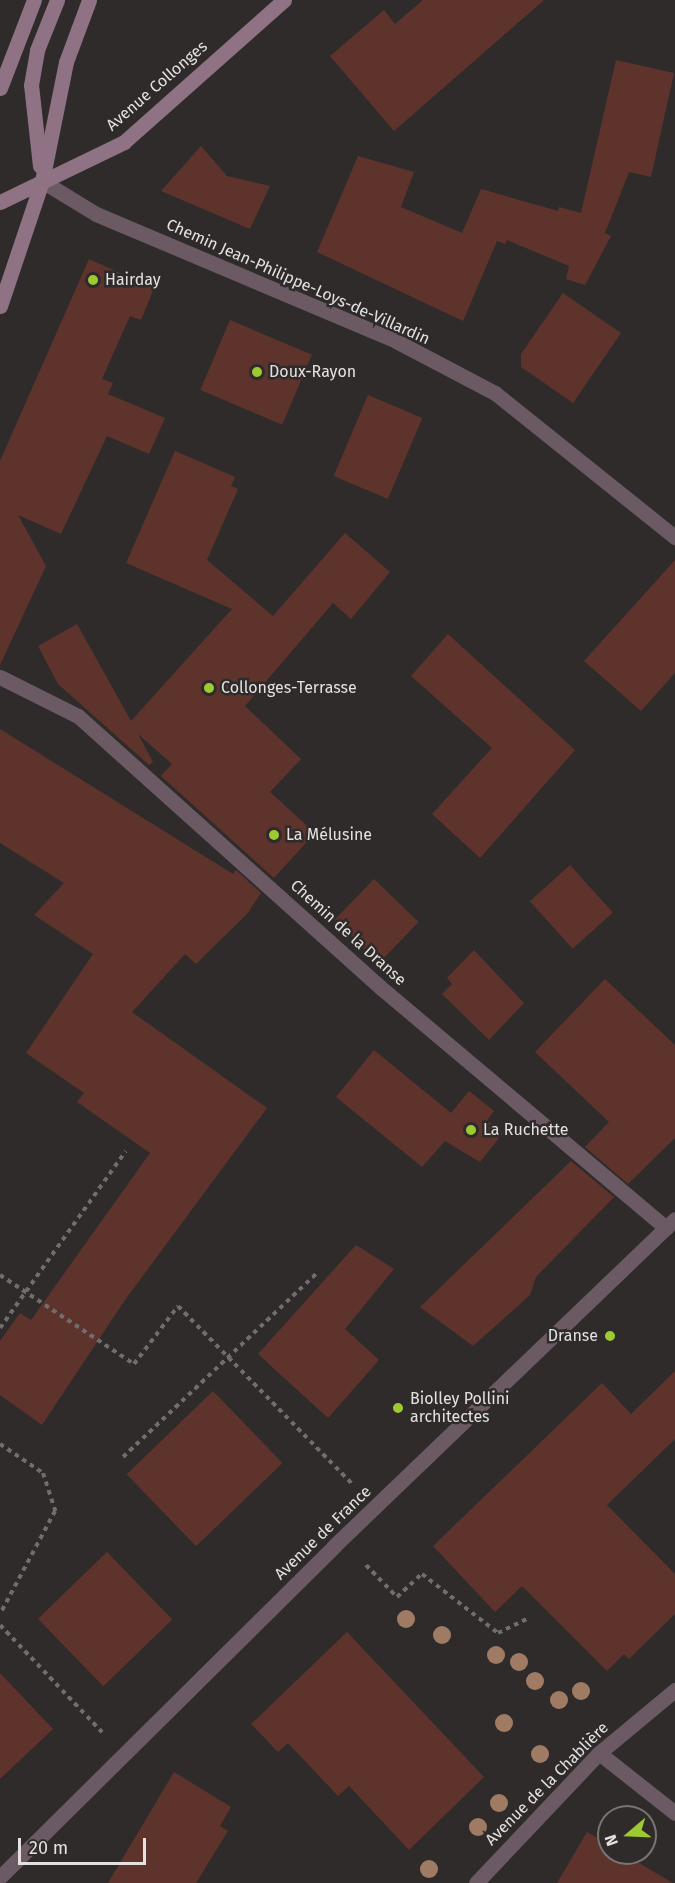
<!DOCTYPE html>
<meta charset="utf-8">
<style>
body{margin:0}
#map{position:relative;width:675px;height:1883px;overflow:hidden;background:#2f2b2b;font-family:"Fira Sans",sans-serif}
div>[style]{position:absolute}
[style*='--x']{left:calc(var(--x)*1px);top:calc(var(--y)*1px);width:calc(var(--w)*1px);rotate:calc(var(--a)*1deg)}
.building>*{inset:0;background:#5e332c;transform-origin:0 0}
.path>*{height:4px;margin-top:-2px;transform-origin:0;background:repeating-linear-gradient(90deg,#706d6d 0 4.5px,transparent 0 9px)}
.street>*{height:15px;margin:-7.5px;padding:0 7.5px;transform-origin:7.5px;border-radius:7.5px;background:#6b5964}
.secondary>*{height:15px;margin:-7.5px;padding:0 7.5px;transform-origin:7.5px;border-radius:7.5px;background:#8f7283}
.trees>*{width:18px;height:18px;margin:-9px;border-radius:50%;background:#a07b64}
.dots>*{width:16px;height:16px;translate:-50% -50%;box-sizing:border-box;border:3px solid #2f2b2b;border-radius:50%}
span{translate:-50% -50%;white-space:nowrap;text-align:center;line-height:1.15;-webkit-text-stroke:5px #2f2b2b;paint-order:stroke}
.street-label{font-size:16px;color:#e4e1e1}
.poi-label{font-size:16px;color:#e4e1e1}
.left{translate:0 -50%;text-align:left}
.right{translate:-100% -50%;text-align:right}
.north{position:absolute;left:597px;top:1805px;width:60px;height:60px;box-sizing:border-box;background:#2f2b2b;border:2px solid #777474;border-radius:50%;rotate:251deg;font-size:16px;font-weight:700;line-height:24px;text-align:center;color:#e4e1e1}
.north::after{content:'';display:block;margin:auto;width:21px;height:27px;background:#9dca30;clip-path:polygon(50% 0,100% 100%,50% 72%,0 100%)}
.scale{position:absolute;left:18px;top:1838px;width:128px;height:27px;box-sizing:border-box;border:3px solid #e4e1e1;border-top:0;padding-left:8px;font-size:18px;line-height:21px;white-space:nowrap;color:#e4e1e1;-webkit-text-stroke:4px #2f2b2b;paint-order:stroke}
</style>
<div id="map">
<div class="building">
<div style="clip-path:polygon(423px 0,544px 0,394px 131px,330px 56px,384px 10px,395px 24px)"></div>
<div style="clip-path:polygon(616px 60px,674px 73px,651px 177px,629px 172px,605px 233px,611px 236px,585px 285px,566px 279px,569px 266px,507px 240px,505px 244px,497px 241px,463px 321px,317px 252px,358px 156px,414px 172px,401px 207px,462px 233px,481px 189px,558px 211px,559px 207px,581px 213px)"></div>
<div style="clip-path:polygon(201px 146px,227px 176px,270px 186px,250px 229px,161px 191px)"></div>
<div style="clip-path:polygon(89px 259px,154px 288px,141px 320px,130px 316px,102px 379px,113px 383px,108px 394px,165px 418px,149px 454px,107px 436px,61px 534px,18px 515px,46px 566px,0 665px,0 461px)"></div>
<div style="clip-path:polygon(563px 293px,621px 333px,573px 403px,521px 367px,521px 354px)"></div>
<div style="left:230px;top:320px;width:89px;height:76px;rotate:23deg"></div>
<div style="left:368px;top:395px;width:59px;height:88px;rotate:23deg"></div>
<div style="clip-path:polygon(175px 451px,235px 477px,231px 486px,238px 489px,207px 560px,273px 616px,345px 533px,390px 572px,351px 619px,333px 603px,245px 706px,301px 759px,270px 792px,315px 833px,274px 878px,161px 776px,172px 764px,138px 734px,153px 762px,149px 765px,58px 684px,38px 646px,77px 624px,131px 721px,232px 609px,126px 563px)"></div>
<div style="clip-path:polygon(675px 560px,675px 673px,641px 711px,584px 661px)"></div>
<div style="clip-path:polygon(448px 634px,575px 750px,480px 858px,432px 814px,492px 748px,411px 676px)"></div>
<div style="clip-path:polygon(0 729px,233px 874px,236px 870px,261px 893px,247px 914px,196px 964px,185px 954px,132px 1012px,267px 1108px,125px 1300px,42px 1425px,0 1395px,0 1341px,20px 1313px,31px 1320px,150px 1153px,77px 1102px,84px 1093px,26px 1053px,93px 954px,34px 915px,64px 883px,0 843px)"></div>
<div style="left:570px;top:865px;width:64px;height:54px;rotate:48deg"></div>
<div style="left:374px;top:879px;width:62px;height:57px;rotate:44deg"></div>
<div style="clip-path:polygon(474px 950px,524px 1003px,489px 1040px,442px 994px,452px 984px,447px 978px)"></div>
<div style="clip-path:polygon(605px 979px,675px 1045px,675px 1138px,628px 1184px,585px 1147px,609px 1122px,535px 1052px)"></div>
<div style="clip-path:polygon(374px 1050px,451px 1113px,469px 1091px,494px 1111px,487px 1120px,503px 1133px,480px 1162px,445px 1141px,422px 1167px,336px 1097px)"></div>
<div style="clip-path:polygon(571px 1161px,614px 1197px,536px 1277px,530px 1295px,473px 1346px,420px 1307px)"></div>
<div style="clip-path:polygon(356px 1245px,394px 1269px,345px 1329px,379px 1360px,328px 1418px,258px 1354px)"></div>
<div style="clip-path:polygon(675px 1371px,675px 1439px,607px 1505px,675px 1574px,675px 1614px,629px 1659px,624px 1654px,607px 1671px,522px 1586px,495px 1612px,433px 1546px,602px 1383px,631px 1414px)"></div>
<div style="left:213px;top:1391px;width:100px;height:120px;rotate:46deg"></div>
<div style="left:107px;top:1552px;width:94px;height:96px;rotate:46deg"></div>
<div style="clip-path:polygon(347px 1632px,484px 1777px,409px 1850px,349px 1786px,338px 1796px,288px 1743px,278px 1752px,251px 1724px)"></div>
<div style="clip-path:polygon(0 1673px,53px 1729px,0 1779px)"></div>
<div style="clip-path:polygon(174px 1772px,231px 1807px,220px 1826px,228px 1831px,196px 1883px,108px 1883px)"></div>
<div style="clip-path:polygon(587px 1832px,609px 1845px,609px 1853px,622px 1853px,673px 1883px,557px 1883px)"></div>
</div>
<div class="path">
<div style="--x:0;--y:1275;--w:161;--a:33.6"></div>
<div style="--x:134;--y:1364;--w:73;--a:-52.8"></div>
<div style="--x:178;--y:1306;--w:252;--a:45.6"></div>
<div style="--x:0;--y:1328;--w:217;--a:-54.6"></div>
<div style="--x:0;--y:1444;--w:52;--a:34"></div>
<div style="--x:43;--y:1473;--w:40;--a:72"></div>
<div style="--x:55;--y:1511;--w:117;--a:118.1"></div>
<div style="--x:123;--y:1457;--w:269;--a:-43.5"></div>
<div style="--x:366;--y:1565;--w:45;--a:45.9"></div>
<div style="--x:397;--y:1597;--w:34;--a:-43"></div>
<div style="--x:422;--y:1574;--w:96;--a:37.8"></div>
<div style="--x:498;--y:1633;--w:34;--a:-26"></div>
<div style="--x:0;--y:1625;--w:148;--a:46.4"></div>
</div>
<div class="street">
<div style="--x:42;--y:181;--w:63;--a:31.4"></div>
<div style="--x:96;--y:214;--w:326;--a:22.9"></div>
<div style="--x:396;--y:341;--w:112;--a:27.7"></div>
<div style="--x:495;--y:393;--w:231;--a:38.7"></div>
<div style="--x:0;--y:677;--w:87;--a:26.6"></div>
<div style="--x:78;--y:716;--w:406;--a:41.9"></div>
<div style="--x:380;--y:987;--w:374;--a:40.1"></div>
<div style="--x:599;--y:1753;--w:97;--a:38.3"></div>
<div style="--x:0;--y:1877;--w:470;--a:-44.7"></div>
<div style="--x:334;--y:1546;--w:472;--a:-43.8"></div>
<div style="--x:476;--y:1883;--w:179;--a:-46.6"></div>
<div style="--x:599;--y:1753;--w:99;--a:-39.7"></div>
</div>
<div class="secondary">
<div style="--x:0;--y:88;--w:94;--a:-68.9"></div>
<div style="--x:40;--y:166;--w:81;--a:-96.3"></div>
<div style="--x:31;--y:85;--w:36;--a:-80"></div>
<div style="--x:37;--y:50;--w:54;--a:-68.2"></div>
<div style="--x:0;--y:202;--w:138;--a:-25.8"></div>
<div style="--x:124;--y:142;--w:214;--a:-41.6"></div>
<div style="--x:0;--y:306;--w:132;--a:-71.4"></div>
<div style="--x:42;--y:181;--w:121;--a:-78.6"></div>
<div style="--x:66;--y:62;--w:66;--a:-69.6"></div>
</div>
<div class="trees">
<div style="left:406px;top:1619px"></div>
<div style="left:442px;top:1635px"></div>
<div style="left:496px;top:1655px"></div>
<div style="left:519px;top:1662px"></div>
<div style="left:535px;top:1681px"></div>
<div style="left:581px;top:1691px"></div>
<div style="left:559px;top:1700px"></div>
<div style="left:504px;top:1723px"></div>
<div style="left:540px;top:1754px"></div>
<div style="left:499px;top:1803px"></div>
<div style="left:478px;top:1827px"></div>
<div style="left:429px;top:1869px"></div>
</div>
<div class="dots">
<div style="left:93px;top:280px;background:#9dca30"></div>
<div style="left:257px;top:372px;background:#9dca30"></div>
<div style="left:209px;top:688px;background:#9dca30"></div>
<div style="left:274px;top:835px;background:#9dca30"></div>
<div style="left:471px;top:1130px;background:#9dca30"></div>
<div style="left:610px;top:1336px;background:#9dca30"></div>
<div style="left:398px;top:1408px;background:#9dca30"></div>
</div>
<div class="street-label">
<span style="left:157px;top:86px;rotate:-41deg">Avenue Collonges</span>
<span style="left:298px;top:282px;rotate:24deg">Chemin Jean-Philippe-Loys-de-Villardin</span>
<span style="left:348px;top:933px;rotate:42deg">Chemin de la Dranse</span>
<span style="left:323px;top:1533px;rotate:-44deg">Avenue de France</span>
<span style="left:547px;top:1784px;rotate:-45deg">Avenue de la Chablière</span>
</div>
<div class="poi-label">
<span class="left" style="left:105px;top:280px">Hairday</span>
<span class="left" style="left:269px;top:372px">Doux-Rayon</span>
<span class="left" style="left:221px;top:688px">Collonges-Terrasse</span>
<span class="left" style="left:286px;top:835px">La Mélusine</span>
<span class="left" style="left:483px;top:1130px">La Ruchette</span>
<span class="right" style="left:598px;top:1336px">Dranse</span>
<span class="left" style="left:410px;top:1408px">Biolley Pollini<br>architectes</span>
</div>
<div class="north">N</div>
<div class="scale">20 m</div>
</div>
